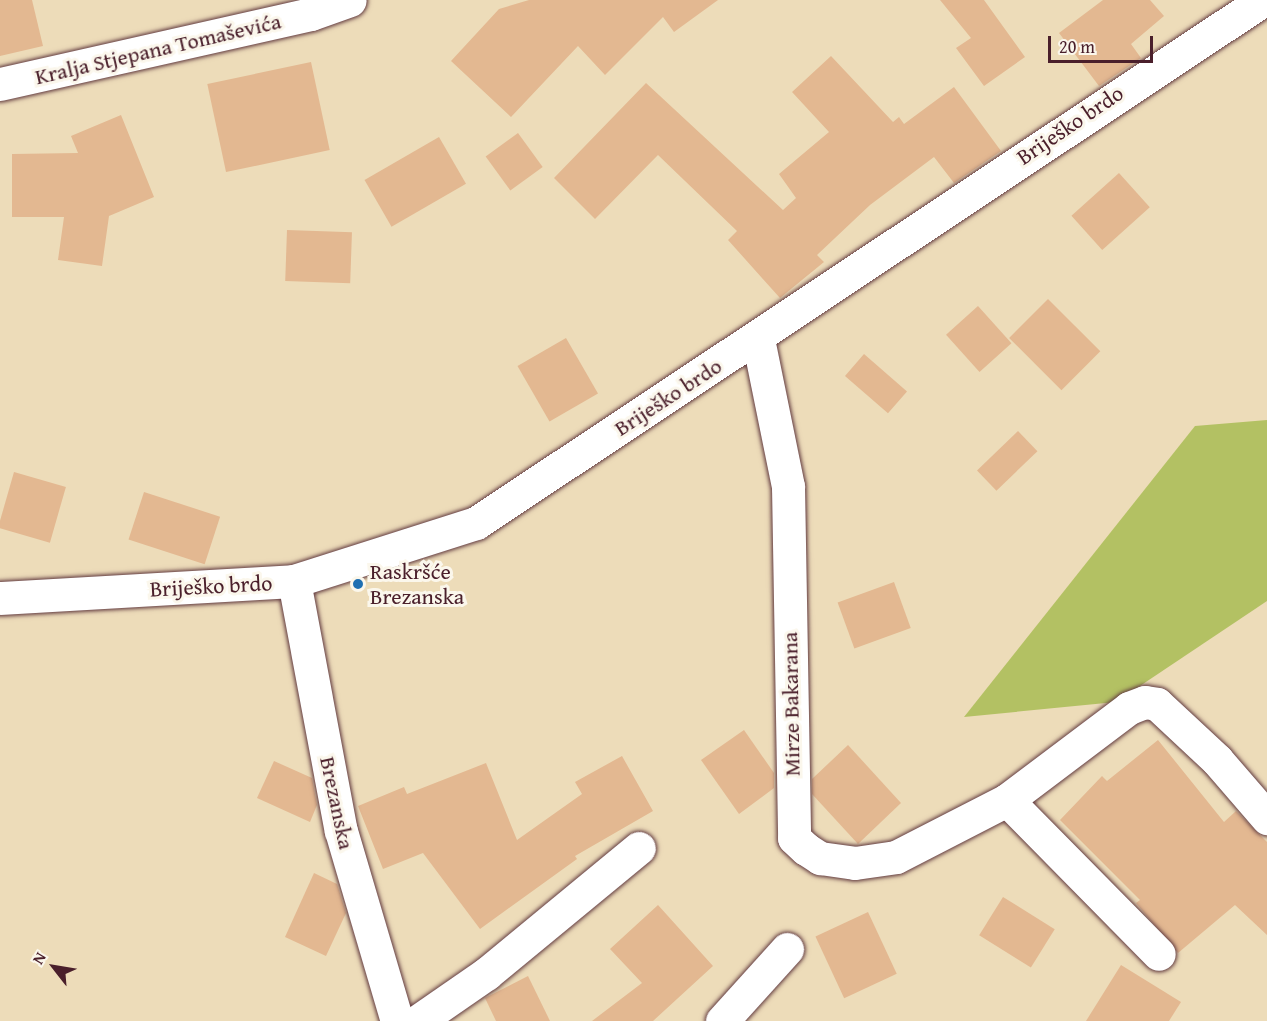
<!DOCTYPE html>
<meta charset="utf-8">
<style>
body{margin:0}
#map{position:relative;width:1267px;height:1021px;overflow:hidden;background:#eddcb9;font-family:"Gentium Book Plus",serif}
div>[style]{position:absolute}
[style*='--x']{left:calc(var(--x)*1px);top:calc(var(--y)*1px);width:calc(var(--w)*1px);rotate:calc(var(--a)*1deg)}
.green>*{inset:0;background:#b3c163}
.building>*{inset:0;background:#e3b891;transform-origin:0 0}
.roads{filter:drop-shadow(0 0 2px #623b40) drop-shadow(0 0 2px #623b40)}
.street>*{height:33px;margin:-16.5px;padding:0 16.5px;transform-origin:16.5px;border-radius:16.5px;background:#fff}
.secondary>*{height:33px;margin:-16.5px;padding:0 16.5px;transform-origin:16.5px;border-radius:16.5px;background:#fff}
.dots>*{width:16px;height:16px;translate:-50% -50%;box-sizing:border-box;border:3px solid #fbf7ec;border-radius:50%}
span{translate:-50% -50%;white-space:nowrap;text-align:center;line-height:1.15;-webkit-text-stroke:6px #fbf7ec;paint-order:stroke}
.street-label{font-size:22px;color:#4a1f2b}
.poi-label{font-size:22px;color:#4a1f2b}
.left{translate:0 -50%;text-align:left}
.north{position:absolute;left:24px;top:937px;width:60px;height:60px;-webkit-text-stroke:4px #fbf7ec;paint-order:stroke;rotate:301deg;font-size:16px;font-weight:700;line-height:24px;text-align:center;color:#4a1f2b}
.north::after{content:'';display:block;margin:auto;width:21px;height:27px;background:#4a1f2b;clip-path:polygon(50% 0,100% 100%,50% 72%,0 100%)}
.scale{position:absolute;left:1048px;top:36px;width:105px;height:27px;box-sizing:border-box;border:3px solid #4a1f2b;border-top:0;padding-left:8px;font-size:18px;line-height:21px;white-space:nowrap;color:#4a1f2b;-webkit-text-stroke:4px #fbf7ec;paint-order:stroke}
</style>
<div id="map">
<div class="green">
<div style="clip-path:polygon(1267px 420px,1267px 601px,1116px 702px,964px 717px,1195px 426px)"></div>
</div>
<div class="building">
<div style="clip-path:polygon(0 0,32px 0,43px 46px,0 56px)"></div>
<div style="clip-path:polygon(529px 0,718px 0,674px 32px,663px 17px,605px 75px,578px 46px,511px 117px,451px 61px,499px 9px)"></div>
<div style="clip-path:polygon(940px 0,984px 0,1025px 57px,984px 86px,956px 48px,971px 38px)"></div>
<div style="clip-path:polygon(1103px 0,1150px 0,1164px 16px,1131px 44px,1141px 58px,1099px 86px,1059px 33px)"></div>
<div style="clip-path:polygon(831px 56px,893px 122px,899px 117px,904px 124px,954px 87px,1001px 151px,954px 183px,934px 157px,870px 205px,817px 255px,824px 262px,780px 298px,728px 240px,737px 231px,658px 155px,595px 219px,554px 178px,646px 83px,783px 210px,796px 198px,779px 174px,829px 132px,792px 92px)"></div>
<div style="left:311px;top:62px;width:90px;height:106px;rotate:78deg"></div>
<div style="clip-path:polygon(121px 115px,154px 197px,109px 216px,102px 266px,58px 260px,64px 217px,12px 217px,12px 154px,78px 153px,71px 136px)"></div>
<div style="left:518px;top:133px;width:42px;height:40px;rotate:54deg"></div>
<div style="left:439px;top:137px;width:54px;height:86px;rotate:60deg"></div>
<div style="left:1119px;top:173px;width:46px;height:64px;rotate:48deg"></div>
<div style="left:287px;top:230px;width:65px;height:51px;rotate:2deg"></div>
<div style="left:1048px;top:299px;width:74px;height:55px;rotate:45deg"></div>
<div style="left:978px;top:306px;width:50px;height:43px;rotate:48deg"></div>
<div style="left:566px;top:338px;width:64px;height:56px;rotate:60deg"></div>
<div style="left:864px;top:354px;width:57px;height:29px;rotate:41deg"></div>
<div style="left:1018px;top:431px;width:28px;height:57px;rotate:46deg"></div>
<div style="left:14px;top:472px;width:54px;height:58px;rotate:16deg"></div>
<div style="left:144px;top:492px;width:80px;height:50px;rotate:18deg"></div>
<div style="left:894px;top:582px;width:49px;height:60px;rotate:70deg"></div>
<div style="clip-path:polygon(744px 730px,774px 773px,774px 788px,739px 814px,701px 760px)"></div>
<div style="clip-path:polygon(1158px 740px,1224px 822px,1236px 811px,1267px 842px,1267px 935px,1235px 905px,1178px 953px,1136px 903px,1140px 900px,1060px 820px,1102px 776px,1107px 781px)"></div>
<div style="clip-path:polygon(848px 745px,901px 803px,858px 844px,812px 794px,812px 779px)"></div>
<div style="clip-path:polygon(622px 756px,653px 811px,575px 856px,577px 859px,480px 929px,423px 853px,383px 869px,358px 806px,404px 787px,407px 794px,486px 763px,517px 840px,582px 794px,575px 782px)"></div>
<div style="clip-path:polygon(274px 761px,312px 778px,317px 805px,310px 822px,257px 798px)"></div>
<div style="clip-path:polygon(314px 873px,337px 884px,346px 913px,326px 956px,285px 937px)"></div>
<div style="left:1003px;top:897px;width:61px;height:45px;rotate:32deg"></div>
<div style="clip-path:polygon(658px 905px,713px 966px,653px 1021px,592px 1021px,642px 983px,610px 949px)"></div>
<div style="left:868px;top:912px;width:68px;height:58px;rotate:65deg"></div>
<div style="clip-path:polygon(1121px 965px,1181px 1002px,1169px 1021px,1086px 1021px)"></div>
<div style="clip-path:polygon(528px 976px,550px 1021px,496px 1021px,485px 998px)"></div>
</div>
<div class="roads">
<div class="street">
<div style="--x:0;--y:84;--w:319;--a:-12.7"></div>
<div style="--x:311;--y:14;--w:41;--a:-19.7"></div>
<div style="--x:758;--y:339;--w:150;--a:78.5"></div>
<div style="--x:788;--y:486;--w:352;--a:89"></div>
<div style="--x:794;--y:838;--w:16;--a:43"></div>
<div style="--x:806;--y:849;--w:17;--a:33"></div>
<div style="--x:820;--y:858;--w:35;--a:8"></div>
<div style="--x:855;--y:863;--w:41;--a:-8.3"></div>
<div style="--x:896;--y:857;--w:125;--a:-27.2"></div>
<div style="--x:1007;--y:800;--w:153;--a:-37"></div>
<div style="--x:1129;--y:708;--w:17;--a:-21"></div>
<div style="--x:1145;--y:702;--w:12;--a:9"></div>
<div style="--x:1157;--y:704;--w:82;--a:43"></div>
<div style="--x:1217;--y:760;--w:77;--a:49.2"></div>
<div style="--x:294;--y:581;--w:254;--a:79.4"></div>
<div style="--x:341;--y:831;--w:198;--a:73.6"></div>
<div style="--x:1007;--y:800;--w:216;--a:45.4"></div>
<div style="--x:418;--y:1021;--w:83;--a:-34.7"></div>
<div style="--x:486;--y:974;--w:198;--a:-39.5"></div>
<div style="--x:722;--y:1021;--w:97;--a:-47.9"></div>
</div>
<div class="secondary">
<div style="--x:0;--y:598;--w:294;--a:-3.3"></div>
<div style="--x:294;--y:581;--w:191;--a:-17.7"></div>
<div style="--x:476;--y:523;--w:945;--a:-33.61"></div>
</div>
</div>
<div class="dots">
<div style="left:358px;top:584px;background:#1f6fb2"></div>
</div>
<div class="street-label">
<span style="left:158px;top:49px;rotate:-13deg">Kralja Stjepana Tomaševića</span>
<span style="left:1070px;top:125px;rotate:-34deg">Briješko brdo</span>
<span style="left:668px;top:397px;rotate:-33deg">Briješko brdo</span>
<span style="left:211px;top:586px;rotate:-3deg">Briješko brdo</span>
<span style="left:791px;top:704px;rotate:-91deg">Mirze Bakarana</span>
<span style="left:337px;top:803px;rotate:78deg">Brezanska</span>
</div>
<div class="poi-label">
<span class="left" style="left:370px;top:584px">Raskršće<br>Brezanska</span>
</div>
<div class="north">N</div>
<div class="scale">20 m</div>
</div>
